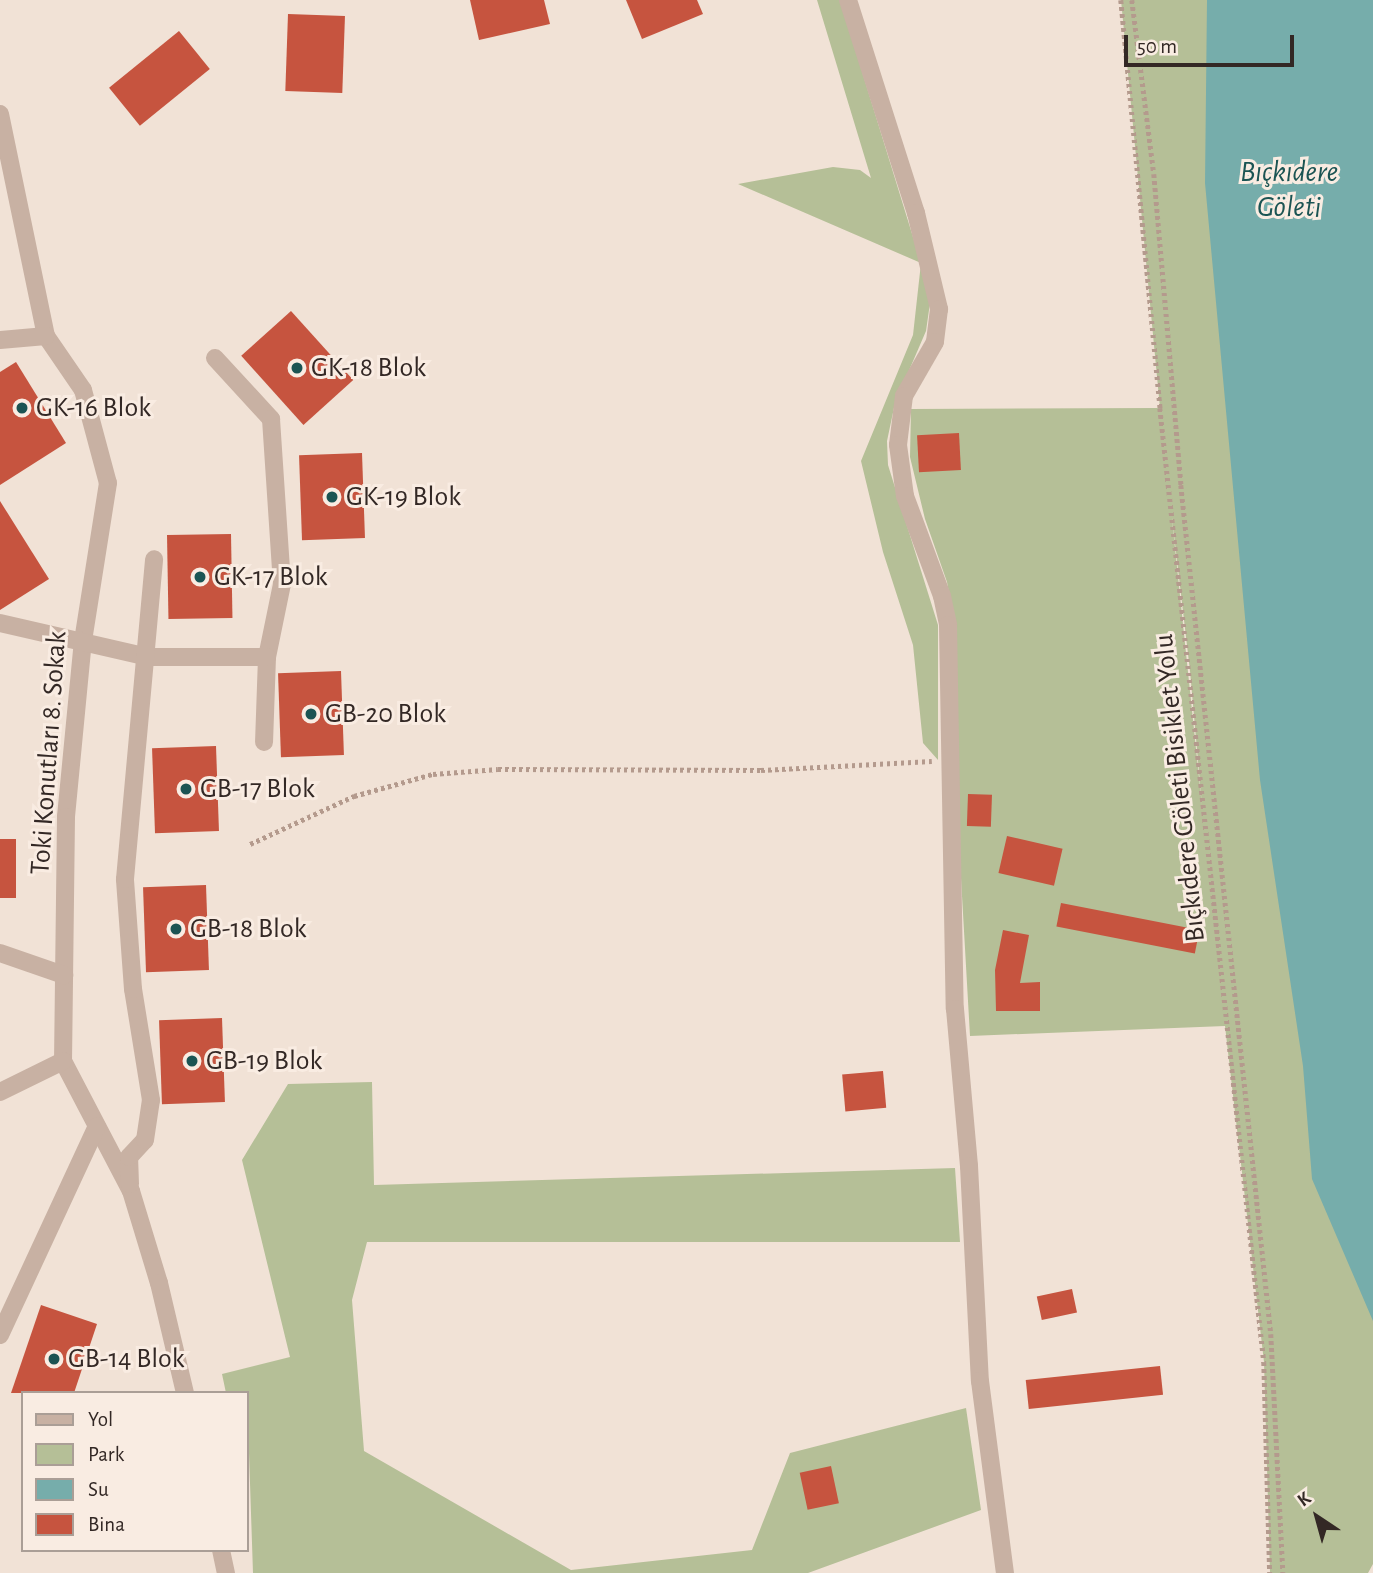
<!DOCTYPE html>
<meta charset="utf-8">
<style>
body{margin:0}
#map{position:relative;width:1373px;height:1573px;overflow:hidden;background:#f1e2d6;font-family:"Alegreya Sans",sans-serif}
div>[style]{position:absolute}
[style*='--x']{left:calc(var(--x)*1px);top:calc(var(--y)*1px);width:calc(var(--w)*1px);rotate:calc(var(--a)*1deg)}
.green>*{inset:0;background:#b5bf97}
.water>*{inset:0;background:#76adab}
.building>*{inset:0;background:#c6543f;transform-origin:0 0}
.path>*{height:4.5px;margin-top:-2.25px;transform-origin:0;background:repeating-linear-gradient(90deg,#b49a8d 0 3.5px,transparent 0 7px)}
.minor>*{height:18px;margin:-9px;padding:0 9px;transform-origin:9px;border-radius:9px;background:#c8b1a3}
.dots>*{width:19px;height:19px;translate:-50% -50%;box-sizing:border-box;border:4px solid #f9ece2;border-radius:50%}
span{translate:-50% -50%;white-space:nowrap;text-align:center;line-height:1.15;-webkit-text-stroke:6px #f9ece2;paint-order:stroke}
.poi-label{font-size:28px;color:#332825}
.left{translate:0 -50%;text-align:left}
.street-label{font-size:28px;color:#332825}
.water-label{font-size:30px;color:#1b5453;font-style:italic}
.legend{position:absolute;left:21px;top:1391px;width:228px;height:161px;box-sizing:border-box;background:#f9ece2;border:2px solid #aa9e96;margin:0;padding:9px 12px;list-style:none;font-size:21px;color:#332825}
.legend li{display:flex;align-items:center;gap:14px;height:35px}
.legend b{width:35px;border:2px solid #aa9e96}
.north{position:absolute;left:1282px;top:1482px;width:70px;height:70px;-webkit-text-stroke:5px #f9ece2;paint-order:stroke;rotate:324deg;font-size:19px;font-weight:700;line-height:28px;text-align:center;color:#332825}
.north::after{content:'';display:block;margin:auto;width:24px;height:32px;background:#332825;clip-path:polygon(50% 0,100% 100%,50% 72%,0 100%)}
.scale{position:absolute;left:1124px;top:35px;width:170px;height:32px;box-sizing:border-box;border:4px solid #332825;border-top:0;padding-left:9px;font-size:21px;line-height:24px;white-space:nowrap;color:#332825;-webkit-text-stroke:5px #f9ece2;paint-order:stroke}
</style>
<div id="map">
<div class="green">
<div style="clip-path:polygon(817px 0,840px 0,921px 263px,930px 303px,926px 331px,895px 403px,887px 441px,888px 465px,938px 625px,938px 760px,923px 743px,913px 645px,883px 552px,861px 461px,913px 335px,921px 263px,738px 184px,833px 167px,860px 170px,871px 178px)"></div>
<div style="clip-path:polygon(evenodd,1121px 0,1373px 0,1373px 1564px,1368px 1573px,1270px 1573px,1264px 1362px,1225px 1026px,970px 1036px,956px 791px,957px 638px,947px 582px,925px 519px,910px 457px,911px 409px,1160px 408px,1121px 0,1172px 518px,1190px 671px,1202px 806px,1172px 519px,1172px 518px)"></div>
<div style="clip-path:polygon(372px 1082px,374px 1185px,955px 1168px,960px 1242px,367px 1242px,352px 1300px,364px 1451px,571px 1570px,752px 1550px,790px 1453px,966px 1408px,981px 1510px,808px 1573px,253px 1573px,247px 1393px,226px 1393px,222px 1374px,290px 1357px,242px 1160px,288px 1084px)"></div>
</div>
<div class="water">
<div style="clip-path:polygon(1207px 0,1373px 0,1373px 1321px,1312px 1179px,1303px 1066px,1260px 780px,1205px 183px)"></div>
</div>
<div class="building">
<div style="clip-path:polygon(470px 0,544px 0,550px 24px,479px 40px)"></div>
<div style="clip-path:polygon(626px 0,697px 0,703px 14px,642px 39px)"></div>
<div style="left:288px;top:14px;width:57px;height:77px;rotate:2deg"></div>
<div style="left:179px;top:31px;width:49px;height:90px;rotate:51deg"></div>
<div style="left:291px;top:311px;width:93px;height:67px;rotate:48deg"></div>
<div style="clip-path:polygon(16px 362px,66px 443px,0 485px,0 372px)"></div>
<div style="left:959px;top:433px;width:37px;height:42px;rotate:87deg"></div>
<div style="left:362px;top:453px;width:85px;height:63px;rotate:88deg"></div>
<div style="clip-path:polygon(0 501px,49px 579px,0 610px)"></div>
<div style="left:231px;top:534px;width:84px;height:64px;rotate:89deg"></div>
<div style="left:341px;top:671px;width:84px;height:63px;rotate:88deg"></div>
<div style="left:216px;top:746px;width:85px;height:64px;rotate:88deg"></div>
<div style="left:968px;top:794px;width:24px;height:32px;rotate:2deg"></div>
<div style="left:1007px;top:836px;width:57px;height:38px;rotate:13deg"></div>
<div style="left:0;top:839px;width:16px;height:59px"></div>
<div style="left:206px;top:885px;width:85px;height:63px;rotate:88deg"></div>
<div style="left:1061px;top:903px;width:141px;height:24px;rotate:11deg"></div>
<div style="clip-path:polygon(1003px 930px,1029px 935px,1020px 983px,1040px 982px,1040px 1011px,996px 1011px,995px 970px)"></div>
<div style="left:222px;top:1018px;width:84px;height:63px;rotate:88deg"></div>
<div style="left:883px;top:1071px;width:37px;height:41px;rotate:85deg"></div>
<div style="left:1072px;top:1289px;width:24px;height:36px;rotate:78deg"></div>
<div style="clip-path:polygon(41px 1305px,97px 1324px,74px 1393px,11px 1393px)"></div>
<div style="left:1160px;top:1366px;width:29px;height:135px;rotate:84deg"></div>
<div style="left:831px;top:1466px;width:38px;height:32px;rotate:78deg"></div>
</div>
<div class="path">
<div style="--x:1121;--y:0;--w:410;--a:84.5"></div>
<div style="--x:1160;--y:408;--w:960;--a:83.78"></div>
<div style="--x:1264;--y:1362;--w:211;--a:88.4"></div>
<div style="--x:1132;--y:0;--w:175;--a:82.8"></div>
<div style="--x:1154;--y:174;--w:312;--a:85"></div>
<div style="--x:1181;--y:485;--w:854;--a:83.95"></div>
<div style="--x:1271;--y:1334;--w:239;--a:87.1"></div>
<div style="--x:250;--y:844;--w:115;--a:-24.8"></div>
<div style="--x:354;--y:796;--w:82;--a:-15.6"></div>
<div style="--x:433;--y:774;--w:65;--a:-4.4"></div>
<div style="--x:498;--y:769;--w:263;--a:0.2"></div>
<div style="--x:761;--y:770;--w:171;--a:-3"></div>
</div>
<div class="minor">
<div style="--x:848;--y:0;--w:224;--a:72.3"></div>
<div style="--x:916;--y:213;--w:99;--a:76.5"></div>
<div style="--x:939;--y:309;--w:33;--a:97"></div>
<div style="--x:935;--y:342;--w:62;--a:119.9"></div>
<div style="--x:904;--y:396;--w:49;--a:97"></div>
<div style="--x:898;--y:445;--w:51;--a:82.2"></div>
<div style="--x:905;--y:496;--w:107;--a:69.7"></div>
<div style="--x:942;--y:596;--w:30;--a:78"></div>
<div style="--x:948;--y:625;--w:384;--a:89"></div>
<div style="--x:955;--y:1009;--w:158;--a:84.9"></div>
<div style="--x:969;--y:1166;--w:215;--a:87.1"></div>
<div style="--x:980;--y:1381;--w:194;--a:82.6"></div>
<div style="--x:0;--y:114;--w:227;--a:78.3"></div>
<div style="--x:46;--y:336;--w:65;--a:55.6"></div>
<div style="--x:83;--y:390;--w:96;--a:75"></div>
<div style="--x:108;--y:483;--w:159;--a:99"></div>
<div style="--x:83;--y:640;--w:178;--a:95.5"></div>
<div style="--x:66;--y:817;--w:244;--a:90.7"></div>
<div style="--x:63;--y:1061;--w:147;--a:62.4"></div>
<div style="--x:131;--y:1191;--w:96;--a:73.1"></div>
<div style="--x:159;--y:1283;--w:113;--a:76.7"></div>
<div style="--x:0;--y:340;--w:46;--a:-5"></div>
<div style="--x:215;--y:358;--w:83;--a:47.4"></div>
<div style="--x:271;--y:419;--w:165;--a:86.2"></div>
<div style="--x:282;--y:584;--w:75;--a:101.6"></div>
<div style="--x:267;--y:657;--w:85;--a:92"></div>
<div style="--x:0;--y:623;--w:153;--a:12.9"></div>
<div style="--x:149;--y:657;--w:118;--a:0"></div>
<div style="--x:0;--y:953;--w:68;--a:19"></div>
<div style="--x:0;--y:1092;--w:70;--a:-26.2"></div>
<div style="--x:130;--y:1184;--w:27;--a:-92"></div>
<div style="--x:129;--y:1157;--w:23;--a:-47"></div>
<div style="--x:145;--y:1140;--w:40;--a:-81.5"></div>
<div style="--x:151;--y:1100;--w:112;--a:-99.2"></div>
<div style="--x:133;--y:989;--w:110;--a:-94.2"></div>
<div style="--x:125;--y:879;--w:321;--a:-84.8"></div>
<div style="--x:0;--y:1335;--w:230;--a:-65.1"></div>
<div style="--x:221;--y:1550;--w:24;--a:78"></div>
</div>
<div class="dots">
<div style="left:297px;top:368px;background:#1b5453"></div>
<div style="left:22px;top:408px;background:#1b5453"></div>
<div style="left:332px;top:497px;background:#1b5453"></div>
<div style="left:200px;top:577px;background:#1b5453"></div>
<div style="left:311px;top:714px;background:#1b5453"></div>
<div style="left:186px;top:789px;background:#1b5453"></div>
<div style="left:176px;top:929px;background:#1b5453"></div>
<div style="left:192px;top:1061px;background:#1b5453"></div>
<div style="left:54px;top:1359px;background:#1b5453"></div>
</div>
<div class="poi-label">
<span class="left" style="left:311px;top:368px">GK-18 Blok</span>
<span class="left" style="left:36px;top:408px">GK-16 Blok</span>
<span class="left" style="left:346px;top:497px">GK-19 Blok</span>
<span class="left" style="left:214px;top:577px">GK-17 Blok</span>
<span class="left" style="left:325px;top:714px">GB-20 Blok</span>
<span class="left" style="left:200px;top:789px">GB-17 Blok</span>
<span class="left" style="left:190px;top:929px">GB-18 Blok</span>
<span class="left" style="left:206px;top:1061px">GB-19 Blok</span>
<span class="left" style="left:68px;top:1359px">GB-14 Blok</span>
</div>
<div class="street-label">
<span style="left:49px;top:753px;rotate:-86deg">Toki Konutları 8. Sokak</span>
<span style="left:1180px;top:788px;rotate:-96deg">Bıçkıdere Göleti Bisiklet Yolu</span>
</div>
<div class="water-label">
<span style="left:1289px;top:189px">Bıçkıdere<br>Göleti</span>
</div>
<ul class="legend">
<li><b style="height:9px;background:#c8b1a3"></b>Yol</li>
<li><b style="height:19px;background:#b5bf97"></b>Park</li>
<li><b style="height:19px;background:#76adab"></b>Su</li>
<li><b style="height:19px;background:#c6543f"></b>Bina</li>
</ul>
<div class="north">K</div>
<div class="scale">50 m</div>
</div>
